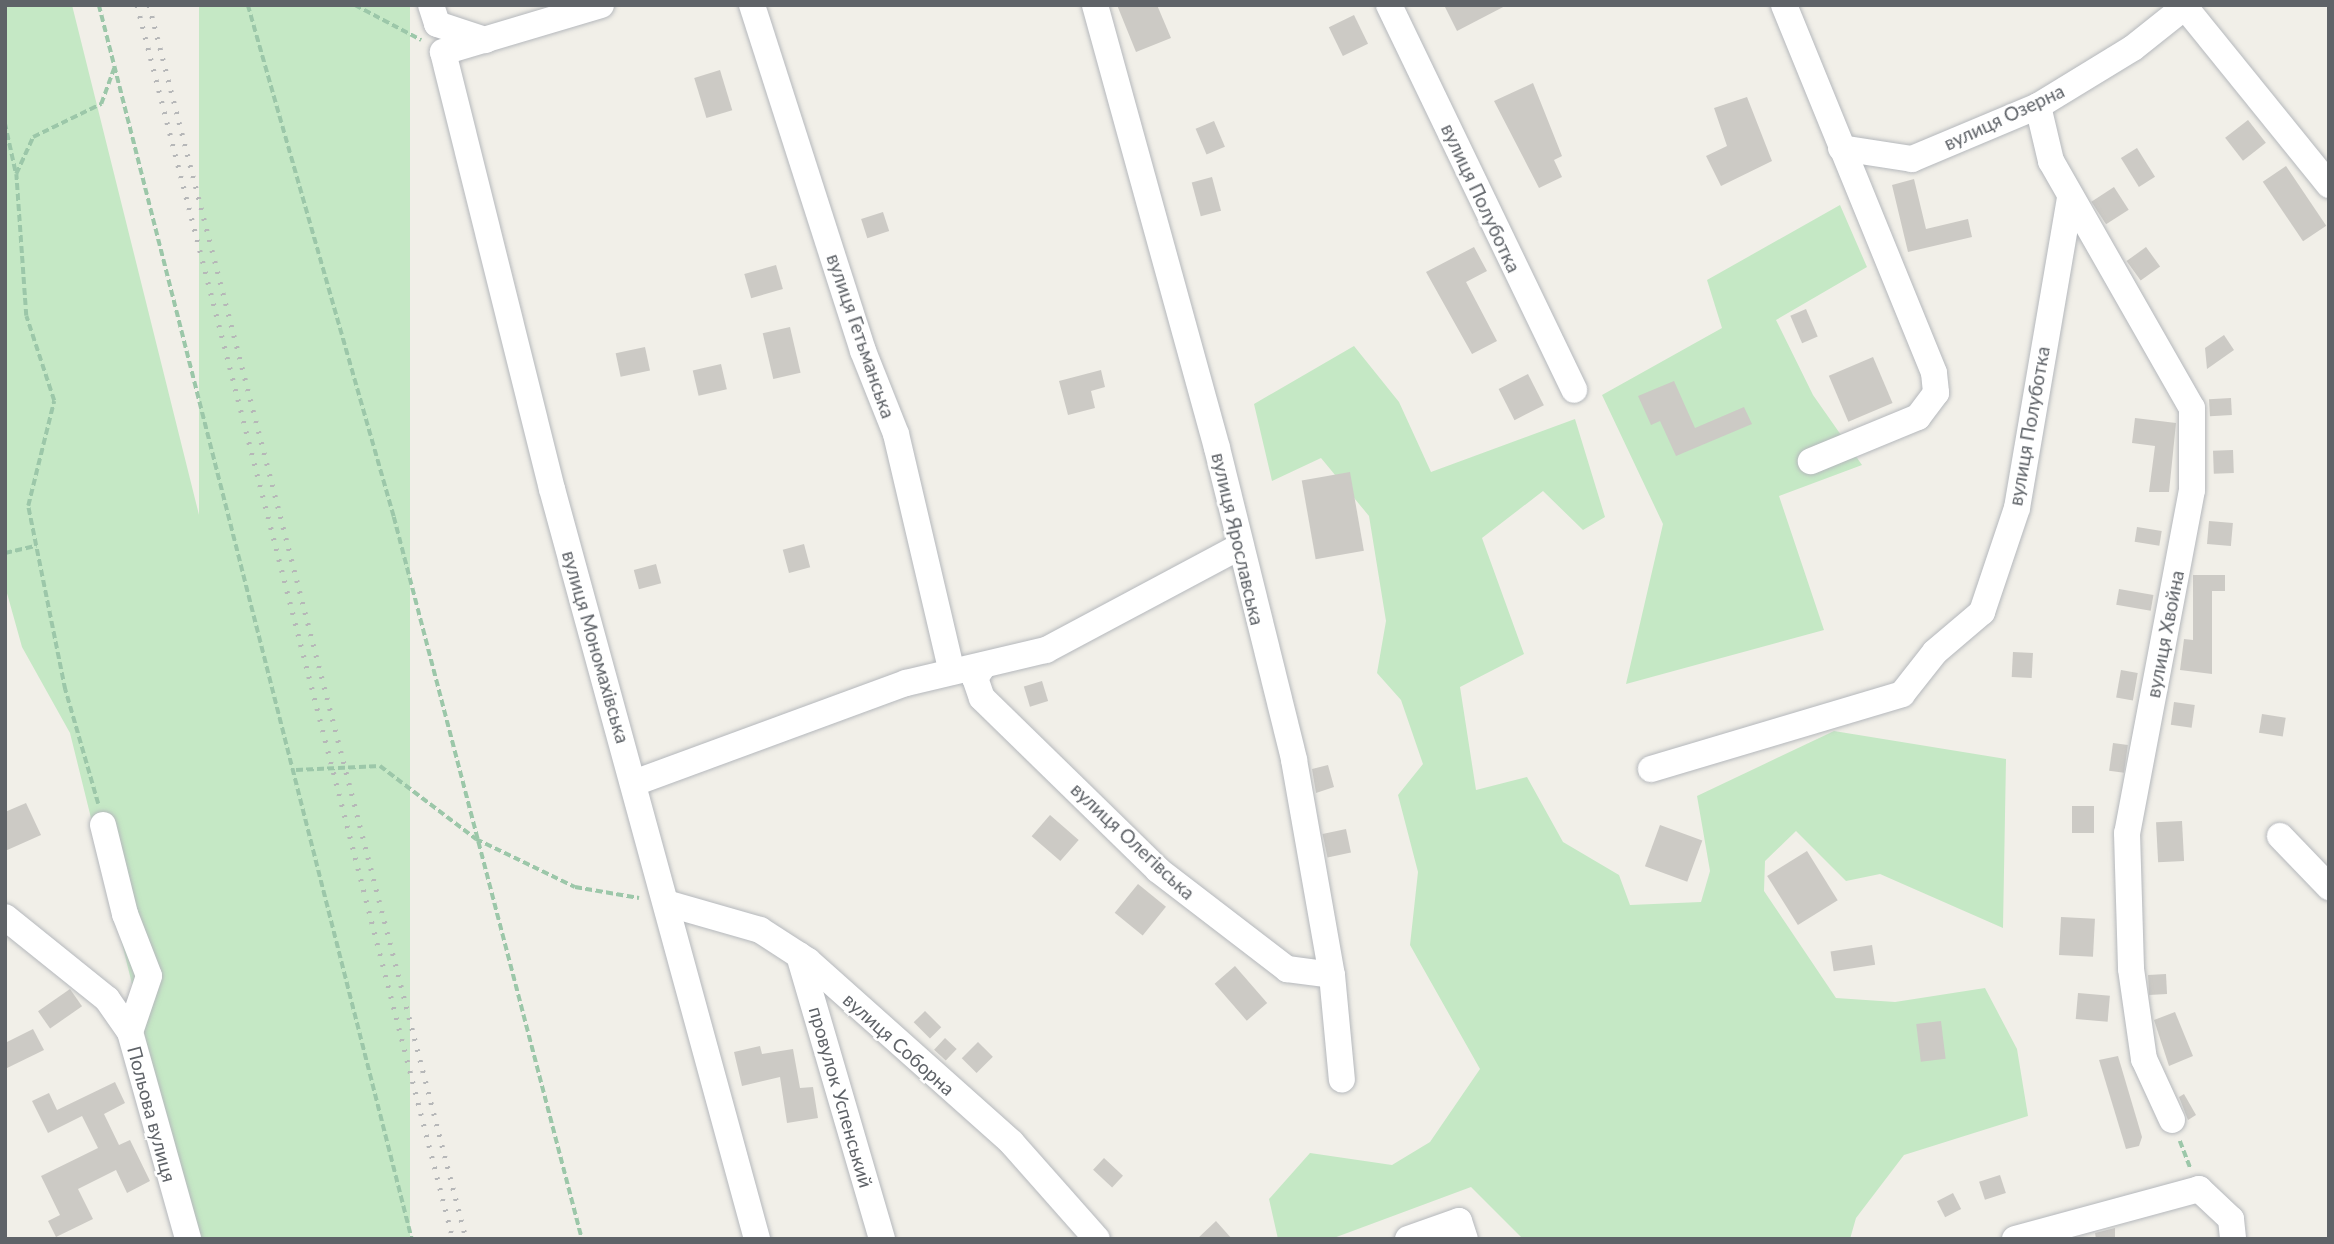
<!DOCTYPE html>
<meta charset="utf-8">
<style>
body{margin:0}
#map{position:relative;width:2334px;height:1244px;overflow:hidden;background:#f1efe8;font-family:Lato,sans-serif}
div>[style]{position:absolute}
[style*='--x']{left:calc(var(--x)*1px);top:calc(var(--y)*1px);width:calc(var(--w)*1px);rotate:calc(var(--a)*1deg)}
.green>*{inset:0;background:#c5e8c5;transform-origin:0 0}
.building>*{inset:0;background:#cccac5;transform-origin:0 0}
.path>*{height:3.5px;margin-top:-1.75px;transform-origin:0;background:repeating-linear-gradient(90deg,#9cc7a9 0 7px,transparent 0 10.5px)}
.roads{filter:drop-shadow(0 0 2px #b5b8bc) drop-shadow(0 0 2px #b5b8bc)}
.minor>*{height:26px;margin:-13px;padding:0 13px;transform-origin:13px;border-radius:13px;background:#fff}
.rail>*{height:5px;margin-top:-2.5px;transform-origin:0;background:repeating-linear-gradient(90deg,#b6b7b8 0 2px,transparent 0 11px)}
span{translate:-50% -50%;white-space:nowrap;text-align:center;line-height:1.15;-webkit-text-stroke:5px #fff;paint-order:stroke}
.street-label{font-size:19px;color:#5f6368}
.frame{position:absolute;inset:0;border:7px solid #5f6368;pointer-events:none}
</style>
<div id="map">
<div class="green">
<div style="clip-path:polygon(5px 5px,72px 5px,207px 547px,396px 1239px,195px 1239px,70px 733px,22px 647px,5px 586px)"></div>
<div style="left:199px;top:5px;width:211px;height:1276px"></div>
<div style="clip-path:polygon(1840px 205px,1867px 267px,1776px 320px,1813px 395px,1862px 465px,1779px 496px,1824px 630px,1626px 684px,1663px 524px,1602px 395px,1722px 328px,1707px 280px)"></div>
<div style="clip-path:polygon(1354px 346px,1399px 402px,1431px 472px,1575px 419px,1605px 517px,1583px 530px,1543px 491px,1482px 538px,1524px 654px,1460px 687px,1476px 790px,1527px 777px,1563px 842px,1619px 875px,1630px 905px,1701px 902px,1710px 871px,1697px 796px,1834px 731px,2006px 759px,2003px 928px,1880px 874px,1846px 881px,1796px 831px,1765px 861px,1764px 891px,1836px 998px,1895px 1002px,1985px 988px,2017px 1049px,2028px 1116px,1904px 1155px,1856px 1218px,1850px 1239px,1523px 1239px,1471px 1187px,1331px 1239px,1278px 1239px,1269px 1199px,1310px 1153px,1392px 1165px,1430px 1142px,1480px 1069px,1410px 945px,1418px 872px,1398px 795px,1423px 764px,1401px 700px,1377px 673px,1386px 621px,1369px 516px,1321px 458px,1272px 481px,1254px 404px)"></div>
</div>
<div class="building">
<div style="clip-path:polygon(1117px 5px,1157px 5px,1171px 38px,1136px 52px)"></div>
<div style="clip-path:polygon(1444px 5px,1507px 5px,1457px 31px)"></div>
<div style="left:1354px;top:15px;width:32px;height:28px;rotate:64deg"></div>
<div style="left:720px;top:70px;width:42px;height:27px;rotate:73deg"></div>
<div style="clip-path:polygon(1533px 83px,1562px 156px,1554px 160px,1562px 177px,1539px 188px,1494px 101px)"></div>
<div style="clip-path:polygon(1747px 97px,1772px 161px,1721px 186px,1706px 156px,1727px 146px,1714px 108px)"></div>
<div style="left:2248px;top:120px;width:29px;height:29px;rotate:52deg"></div>
<div style="left:1214px;top:121px;width:28px;height:20px;rotate:67deg"></div>
<div style="left:2137px;top:148px;width:34px;height:19px;rotate:58deg"></div>
<div style="left:2286px;top:166px;width:72px;height:28px;rotate:56deg"></div>
<div style="left:1212px;top:177px;width:35px;height:21px;rotate:75deg"></div>
<div style="clip-path:polygon(1914px 179px,1926px 229px,1968px 219px,1972px 237px,1908px 252px,1892px 185px)"></div>
<div style="left:2114px;top:187px;width:27px;height:27px;rotate:57deg"></div>
<div style="left:883px;top:212px;width:20px;height:23px;rotate:72deg"></div>
<div style="clip-path:polygon(1474px 247px,1487px 271px,1466px 282px,1497px 341px,1472px 354px,1426px 272px)"></div>
<div style="left:2146px;top:247px;width:24px;height:24px;rotate:54deg"></div>
<div style="left:776px;top:265px;width:25px;height:33px;rotate:74deg"></div>
<div style="left:1806px;top:309px;width:30px;height:17px;rotate:67deg"></div>
<div style="left:790px;top:327px;width:47px;height:28px;rotate:77deg"></div>
<div style="clip-path:polygon(2224px 335px,2234px 350px,2207px 369px,2205px 348px)"></div>
<div style="left:645px;top:347px;width:24px;height:30px;rotate:78deg"></div>
<div style="left:1873px;top:357px;width:50px;height:48px;rotate:67deg"></div>
<div style="left:721px;top:364px;width:26px;height:29px;rotate:77deg"></div>
<div style="clip-path:polygon(1101px 370px,1105px 387px,1091px 391px,1095px 408px,1068px 415px,1059px 381px)"></div>
<div style="left:1528px;top:374px;width:35px;height:33px;rotate:63deg"></div>
<div style="clip-path:polygon(1674px 381px,1695px 428px,1744px 407px,1752px 424px,1676px 456px,1660px 421px,1651px 425px,1638px 396px)"></div>
<div style="left:2231px;top:398px;width:17px;height:22px;rotate:87deg"></div>
<div style="clip-path:polygon(2135px 418px,2176px 423px,2169px 492px,2149px 492px,2155px 446px,2132px 443px)"></div>
<div style="left:2233px;top:450px;width:23px;height:20px;rotate:88deg"></div>
<div style="left:1350px;top:472px;width:80px;height:49px;rotate:80deg"></div>
<div style="left:2209px;top:521px;width:24px;height:23px;rotate:5deg"></div>
<div style="left:2137px;top:527px;width:25px;height:15px;rotate:9deg"></div>
<div style="left:804px;top:544px;width:24px;height:22px;rotate:75deg"></div>
<div style="left:656px;top:564px;width:20px;height:23px;rotate:75deg"></div>
<div style="clip-path:polygon(2193px 575px,2225px 575px,2225px 591px,2212px 591px,2212px 674px,2180px 670px,2184px 639px,2193px 640px)"></div>
<div style="left:2119px;top:589px;width:35px;height:16px;rotate:10deg"></div>
<div style="left:2013px;top:652px;width:20px;height:25px;rotate:3deg"></div>
<div style="left:2121px;top:670px;width:17px;height:28px;rotate:10deg"></div>
<div style="left:1042px;top:681px;width:21px;height:19px;rotate:73deg"></div>
<div style="left:2174px;top:702px;width:21px;height:23px;rotate:8deg"></div>
<div style="left:2262px;top:714px;width:24px;height:19px;rotate:9deg"></div>
<div style="left:2113px;top:743px;width:15px;height:28px;rotate:8deg"></div>
<div style="clip-path:polygon(1328px 765px,1334px 787px,1316px 793px,1312px 769px)"></div>
<div style="clip-path:polygon(26px 803px,41px 835px,5px 851px,5px 812px)"></div>
<div style="left:2072px;top:806px;width:22px;height:27px"></div>
<div style="left:1050px;top:815px;width:38px;height:28px;rotate:41deg"></div>
<div style="left:2182px;top:821px;width:40px;height:26px;rotate:87deg"></div>
<div style="left:1660px;top:825px;width:45px;height:44px;rotate:20deg"></div>
<div style="left:1346px;top:829px;width:24px;height:24px;rotate:78deg"></div>
<div style="left:1807px;top:851px;width:58px;height:47px;rotate:58deg"></div>
<div style="left:1138px;top:884px;width:36px;height:37px;rotate:39deg"></div>
<div style="left:2061px;top:917px;width:34px;height:38px;rotate:3deg"></div>
<div style="left:1872px;top:945px;width:20px;height:42px;rotate:81deg"></div>
<div style="left:1235px;top:966px;width:49px;height:27px;rotate:49deg"></div>
<div style="left:2166px;top:974px;width:20px;height:18px;rotate:87deg"></div>
<div style="left:70px;top:989px;width:21px;height:39px;rotate:55deg"></div>
<div style="left:2078px;top:993px;width:32px;height:26px;rotate:5deg"></div>
<div style="left:925px;top:1011px;width:23px;height:16px;rotate:45deg"></div>
<div style="clip-path:polygon(2175px 1012px,2193px 1056px,2169px 1066px,2154px 1020px)"></div>
<div style="left:1941px;top:1021px;width:38px;height:25px;rotate:83deg"></div>
<div style="clip-path:polygon(33px 1029px,44px 1050px,5px 1069px,5px 1043px)"></div>
<div style="left:945px;top:1038px;width:16px;height:16px;rotate:43deg"></div>
<div style="left:978px;top:1042px;width:21px;height:23px;rotate:45deg"></div>
<div style="clip-path:polygon(760px 1046px,762px 1054px,793px 1049px,800px 1088px,813px 1087px,818px 1118px,787px 1123px,780px 1077px,742px 1086px,734px 1052px)"></div>
<div style="clip-path:polygon(2118px 1056px,2142px 1137px,2139px 1146px,2126px 1149px,2099px 1060px)"></div>
<div style="clip-path:polygon(115px 1082px,125px 1103px,104px 1114px,119px 1145px,130px 1140px,150px 1181px,127px 1193px,116px 1170px,78px 1189px,93px 1219px,56px 1237px,48px 1221px,60px 1215px,41px 1176px,98px 1148px,82px 1116px,48px 1133px,32px 1101px,49px 1093px,57px 1110px)"></div>
<div style="clip-path:polygon(2184px 1094px,2196px 1115px,2188px 1120px,2179px 1097px)"></div>
<div style="left:1104px;top:1158px;width:26px;height:16px;rotate:43deg"></div>
<div style="left:2000px;top:1175px;width:19px;height:22px;rotate:72deg"></div>
<div style="left:1953px;top:1193px;width:18px;height:18px;rotate:63deg"></div>
<div style="clip-path:polygon(1216px 1221px,1232px 1239px,1197px 1239px)"></div>
<div style="clip-path:polygon(2115px 1228px,2115px 1239px,2096px 1239px,2095px 1233px)"></div>
</div>
<div class="path">
<div style="--x:99;--y:5;--w:1273;--a:75.77"></div>
<div style="--x:248;--y:5;--w:532;--a:74.08"></div>
<div style="--x:394;--y:517;--w:746;--a:75.4"></div>
<div style="--x:355;--y:5;--w:75;--a:27.9"></div>
<div style="--x:5;--y:123;--w:51;--a:77.6"></div>
<div style="--x:5;--y:553;--w:32;--a:-13"></div>
<div style="--x:296;--y:770;--w:84;--a:-2.7"></div>
<div style="--x:380;--y:766;--w:121;--a:37.2"></div>
<div style="--x:476;--y:839;--w:110;--a:25.9"></div>
<div style="--x:575;--y:887;--w:65;--a:9.8"></div>
<div style="--x:98;--y:804;--w:119;--a:-106.1"></div>
<div style="--x:65;--y:690;--w:188;--a:-101.4"></div>
<div style="--x:28;--y:506;--w:108;--a:-76.1"></div>
<div style="--x:54;--y:401;--w:89;--a:-108.2"></div>
<div style="--x:26;--y:316;--w:142;--a:-94"></div>
<div style="--x:16;--y:174;--w:41;--a:-65.3"></div>
<div style="--x:33;--y:137;--w:76;--a:-25.9"></div>
<div style="--x:101;--y:104;--w:38;--a:-70"></div>
<div style="--x:2180;--y:1141;--w:31;--a:69"></div>
</div>
<div class="roads">
<div class="minor">
<div style="--x:431;--y:5;--w:20;--a:72"></div>
<div style="--x:437;--y:24;--w:51;--a:18.4"></div>
<div style="--x:601;--y:5;--w:165;--a:163.4"></div>
<div style="--x:443;--y:52;--w:450;--a:76"></div>
<div style="--x:552;--y:489;--w:778;--a:74.71"></div>
<div style="--x:752;--y:5;--w:363;--a:72.2"></div>
<div style="--x:863;--y:351;--w:89;--a:68.3"></div>
<div style="--x:896;--y:434;--w:244;--a:76.8"></div>
<div style="--x:1095;--y:5;--w:459;--a:74.6"></div>
<div style="--x:1217;--y:448;--w:321;--a:76.1"></div>
<div style="--x:1294;--y:760;--w:218;--a:80"></div>
<div style="--x:1332;--y:975;--w:105;--a:84.6"></div>
<div style="--x:1389;--y:5;--w:427;--a:64.3"></div>
<div style="--x:1784;--y:5;--w:397;--a:67.8"></div>
<div style="--x:1934;--y:373;--w:20;--a:84"></div>
<div style="--x:1936;--y:393;--w:30;--a:127"></div>
<div style="--x:1918;--y:417;--w:116;--a:157.6"></div>
<div style="--x:2185;--y:7;--w:229;--a:51"></div>
<div style="--x:2038;--y:106;--w:57;--a:76.7"></div>
<div style="--x:2051;--y:161;--w:284;--a:60.3"></div>
<div style="--x:2192;--y:408;--w:82;--a:90"></div>
<div style="--x:2192;--y:490;--w:349;--a:100.7"></div>
<div style="--x:2127;--y:833;--w:136;--a:88.3"></div>
<div style="--x:2131;--y:969;--w:91;--a:81.8"></div>
<div style="--x:2144;--y:1059;--w:67;--a:65.3"></div>
<div style="--x:1841;--y:148;--w:72;--a:8.8"></div>
<div style="--x:1912;--y:159;--w:137;--a:-22.8"></div>
<div style="--x:2038;--y:106;--w:111;--a:-31.4"></div>
<div style="--x:2133;--y:48;--w:69;--a:-38.5"></div>
<div style="--x:984;--y:665;--w:16;--a:125"></div>
<div style="--x:975;--y:678;--w:21;--a:71"></div>
<div style="--x:982;--y:698;--w:246;--a:44.3"></div>
<div style="--x:1158;--y:870;--w:163;--a:37.5"></div>
<div style="--x:1287;--y:969;--w:45;--a:7.6"></div>
<div style="--x:1651;--y:769;--w:262;--a:-16.6"></div>
<div style="--x:1902;--y:694;--w:53;--a:-51.8"></div>
<div style="--x:1935;--y:652;--w:62;--a:-40.4"></div>
<div style="--x:1982;--y:612;--w:110;--a:-71.4"></div>
<div style="--x:2017;--y:508;--w:315;--a:-80.3"></div>
<div style="--x:634;--y:783;--w:290;--a:-20.2"></div>
<div style="--x:906;--y:683;--w:144;--a:-13.3"></div>
<div style="--x:1046;--y:650;--w:217;--a:-28.1"></div>
<div style="--x:103;--y:825;--w:92;--a:76.1"></div>
<div style="--x:125;--y:914;--w:66;--a:68.8"></div>
<div style="--x:149;--y:976;--w:59;--a:108.7"></div>
<div style="--x:2280;--y:836;--w:71;--a:46.1"></div>
<div style="--x:666;--y:903;--w:98;--a:16"></div>
<div style="--x:760;--y:930;--w:57;--a:32.9"></div>
<div style="--x:808;--y:961;--w:273;--a:41.7"></div>
<div style="--x:1012;--y:1143;--w:128;--a:48.5"></div>
<div style="--x:5;--y:917;--w:131;--a:38.8"></div>
<div style="--x:107;--y:999;--w:40;--a:55.1"></div>
<div style="--x:130;--y:1032;--w:215;--a:74.3"></div>
<div style="--x:799;--y:955;--w:296;--a:73.7"></div>
<div style="--x:1408;--y:1239;--w:54;--a:-19.4"></div>
<div style="--x:1459;--y:1221;--w:19;--a:72"></div>
<div style="--x:2015;--y:1239;--w:191;--a:-15.2"></div>
<div style="--x:2199;--y:1189;--w:44;--a:43.2"></div>
<div style="--x:2231;--y:1219;--w:20;--a:84"></div>
</div>
</div>
<div class="rail">
<div style="--x:137;--y:5;--w:1274;--a:75.64"></div>
<div style="--x:149;--y:5;--w:1274;--a:75.59"></div>
</div>
<div class="street-label">
<span style="left:2004px;top:117px;rotate:-25deg">вулиця Озерна</span>
<span style="left:1481px;top:198px;rotate:65deg">вулиця Полуботка</span>
<span style="left:861px;top:336px;rotate:71deg">вулиця Гетьманська</span>
<span style="left:2029px;top:426px;rotate:-80deg">вулиця Полуботка</span>
<span style="left:1238px;top:539px;rotate:77deg">вулиця Ярославська</span>
<span style="left:2165px;top:634px;rotate:-79deg">вулиця Хвойна</span>
<span style="left:596px;top:647px;rotate:74deg">вулиця Мономахівська</span>
<span style="left:1133px;top:841px;rotate:43deg">вулиця Олегівська</span>
<span style="left:899px;top:1044px;rotate:42deg">вулиця Соборна</span>
<span style="left:841px;top:1097px;rotate:74deg">провулок Успенський</span>
<span style="left:152px;top:1114px;rotate:75deg">Польова вулиця</span>
</div>
<div class="frame"></div>
</div>
